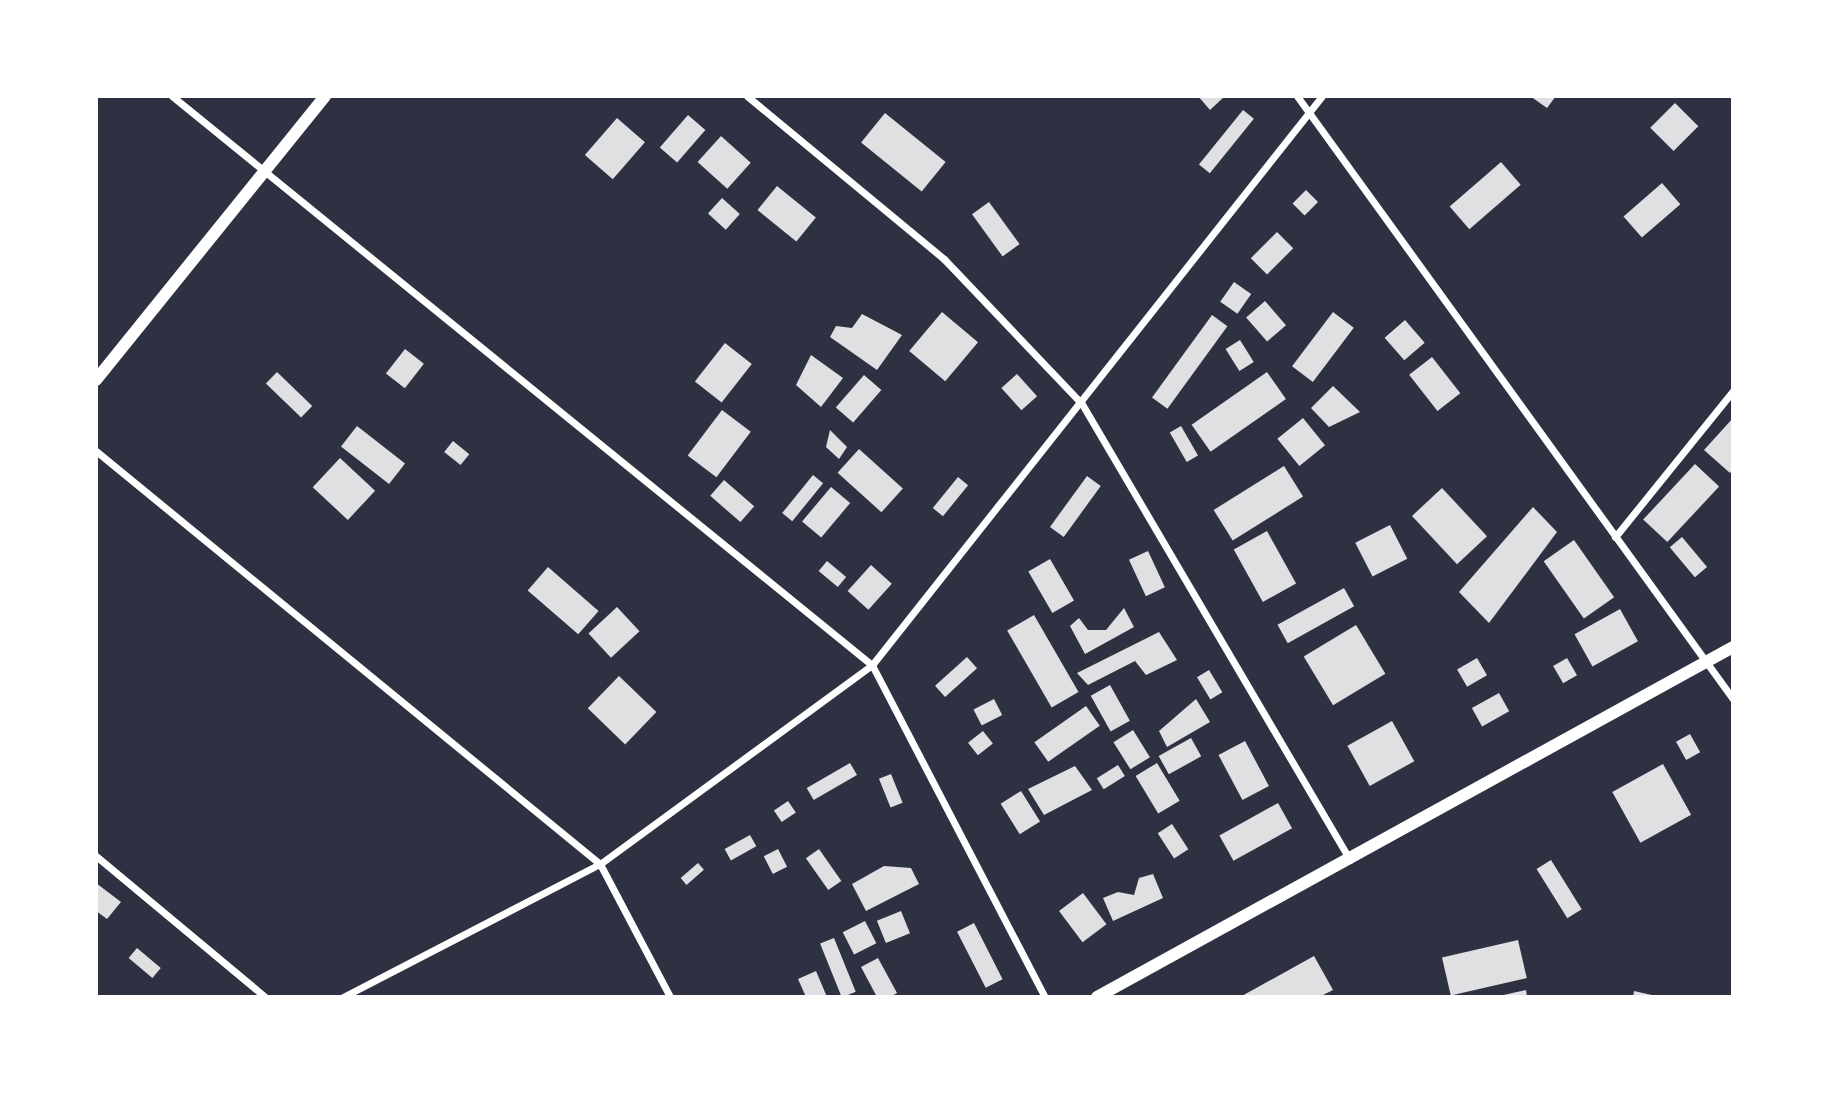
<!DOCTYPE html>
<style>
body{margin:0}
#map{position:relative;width:1829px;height:1093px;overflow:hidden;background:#2d3142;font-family:"Golos Text",sans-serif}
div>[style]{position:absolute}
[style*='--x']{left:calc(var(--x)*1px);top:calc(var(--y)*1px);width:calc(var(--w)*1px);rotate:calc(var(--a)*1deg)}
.building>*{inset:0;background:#e0e0e3;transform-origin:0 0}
.minor>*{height:7px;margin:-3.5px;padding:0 3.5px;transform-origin:3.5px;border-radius:3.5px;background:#fff}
.tertiary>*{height:12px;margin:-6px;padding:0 6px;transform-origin:6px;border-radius:6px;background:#fff}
span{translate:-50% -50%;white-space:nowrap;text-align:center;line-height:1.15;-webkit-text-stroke:5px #fff;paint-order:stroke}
.frame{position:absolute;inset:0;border:98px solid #fff;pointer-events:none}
</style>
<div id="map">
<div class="building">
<div style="clip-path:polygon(1198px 96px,1225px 96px,1210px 110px)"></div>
<div style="clip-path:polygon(1530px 96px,1556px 96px,1547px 108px)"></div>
<div style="left:1675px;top:103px;width:33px;height:35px;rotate:45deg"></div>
<div style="left:1243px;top:110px;width:14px;height:70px;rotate:39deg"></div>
<div style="left:885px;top:113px;width:78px;height:38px;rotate:39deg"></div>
<div style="left:688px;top:115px;width:23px;height:43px;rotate:41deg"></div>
<div style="left:617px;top:118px;width:37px;height:49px;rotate:41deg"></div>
<div style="left:721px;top:136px;width:40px;height:35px;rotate:42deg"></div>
<div style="left:1501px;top:162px;width:30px;height:68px;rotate:49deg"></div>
<div style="left:1662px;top:183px;width:28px;height:51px;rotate:49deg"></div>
<div style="left:777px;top:186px;width:50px;height:31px;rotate:39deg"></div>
<div style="left:1306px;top:190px;width:17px;height:19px;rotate:45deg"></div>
<div style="left:722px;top:198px;width:24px;height:21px;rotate:42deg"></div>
<div style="left:989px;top:202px;width:52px;height:21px;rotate:54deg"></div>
<div style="left:1277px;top:232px;width:23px;height:37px;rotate:45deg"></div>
<div style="left:1234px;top:282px;width:21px;height:24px;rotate:35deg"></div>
<div style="left:1265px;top:301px;width:32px;height:25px;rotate:49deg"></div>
<div style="left:942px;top:312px;width:47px;height:51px;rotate:40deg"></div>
<div style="left:1333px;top:312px;width:26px;height:68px;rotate:37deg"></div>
<div style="clip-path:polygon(862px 314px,902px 335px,877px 370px,830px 337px,836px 326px,852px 328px)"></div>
<div style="left:1212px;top:315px;width:19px;height:102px;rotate:36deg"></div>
<div style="left:1405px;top:320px;width:30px;height:27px;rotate:49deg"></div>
<div style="left:1240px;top:340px;width:26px;height:17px;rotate:58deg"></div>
<div style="left:725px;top:343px;width:34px;height:49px;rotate:38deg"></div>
<div style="left:405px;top:349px;width:24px;height:31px;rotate:38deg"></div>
<div style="clip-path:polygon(811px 355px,843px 378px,821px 407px,796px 385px)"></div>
<div style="left:1432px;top:357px;width:46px;height:29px;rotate:52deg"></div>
<div style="left:277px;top:372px;width:49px;height:16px;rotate:44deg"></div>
<div style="left:1267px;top:372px;width:33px;height:92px;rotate:55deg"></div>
<div style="left:1017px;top:374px;width:30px;height:21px;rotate:48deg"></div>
<div style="left:864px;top:375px;width:23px;height:43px;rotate:41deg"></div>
<div style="clip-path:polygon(1333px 386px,1360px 412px,1329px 427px,1311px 408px)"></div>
<div style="left:722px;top:410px;width:36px;height:57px;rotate:37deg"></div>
<div style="left:1303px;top:418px;width:35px;height:33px;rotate:51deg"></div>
<div style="clip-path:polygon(1733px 418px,1733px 469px,1730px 473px,1704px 450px)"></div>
<div style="left:357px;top:426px;width:61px;height:26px;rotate:38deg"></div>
<div style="left:1181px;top:426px;width:34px;height:13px;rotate:60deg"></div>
<div style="clip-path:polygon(830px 430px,847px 447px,839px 459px,826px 447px)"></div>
<div style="left:453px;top:441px;width:21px;height:14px;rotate:39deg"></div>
<div style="left:859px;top:449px;width:59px;height:32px;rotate:42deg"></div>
<div style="left:340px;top:458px;width:48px;height:40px;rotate:43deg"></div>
<div style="left:1695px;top:464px;width:33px;height:76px;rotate:43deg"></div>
<div style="left:1284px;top:466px;width:36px;height:83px;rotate:58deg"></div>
<div style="left:813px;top:475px;width:13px;height:49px;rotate:39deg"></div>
<div style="left:1087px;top:476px;width:17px;height:63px;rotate:36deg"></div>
<div style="left:958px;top:477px;width:13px;height:40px;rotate:39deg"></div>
<div style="left:724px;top:480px;width:40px;height:21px;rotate:41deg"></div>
<div style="left:831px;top:487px;width:25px;height:45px;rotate:40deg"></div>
<div style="left:1442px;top:488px;width:66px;height:41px;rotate:47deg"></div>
<div style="clip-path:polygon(1533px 507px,1557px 532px,1489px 623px,1459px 592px)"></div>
<div style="left:1390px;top:525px;width:38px;height:39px;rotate:63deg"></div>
<div style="left:1267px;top:531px;width:60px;height:38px;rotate:61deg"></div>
<div style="left:1682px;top:537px;width:39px;height:16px;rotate:50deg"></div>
<div style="left:1574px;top:540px;width:70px;height:37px;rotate:55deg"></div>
<div style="left:1148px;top:551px;width:40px;height:21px;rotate:65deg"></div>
<div style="left:1050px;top:559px;width:48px;height:25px;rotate:60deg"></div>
<div style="left:827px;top:561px;width:25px;height:13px;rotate:40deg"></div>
<div style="left:871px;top:565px;width:28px;height:35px;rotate:42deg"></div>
<div style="left:548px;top:567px;width:67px;height:31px;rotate:41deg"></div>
<div style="left:1344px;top:588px;width:21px;height:76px;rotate:61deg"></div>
<div style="left:617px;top:607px;width:33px;height:39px;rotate:47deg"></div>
<div style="clip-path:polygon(1124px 608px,1134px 627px,1085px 654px,1070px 626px,1079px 618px,1088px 630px,1106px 630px)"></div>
<div style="left:1620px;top:609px;width:37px;height:52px;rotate:61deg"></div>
<div style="left:1034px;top:615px;width:89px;height:31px;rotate:60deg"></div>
<div style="left:1356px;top:625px;width:57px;height:61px;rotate:59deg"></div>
<div style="clip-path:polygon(1159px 632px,1177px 660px,1146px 675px,1135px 661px,1088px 685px,1077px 673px)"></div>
<div style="left:967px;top:657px;width:15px;height:43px;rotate:48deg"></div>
<div style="left:1477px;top:658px;width:20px;height:23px;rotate:60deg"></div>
<div style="left:1567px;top:658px;width:20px;height:16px;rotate:60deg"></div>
<div style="left:1209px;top:670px;width:26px;height:14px;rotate:59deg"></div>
<div style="left:619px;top:676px;width:52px;height:45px;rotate:44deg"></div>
<div style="left:1110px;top:685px;width:41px;height:22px;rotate:61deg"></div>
<div style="left:1499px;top:693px;width:21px;height:31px;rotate:61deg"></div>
<div style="left:994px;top:699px;width:18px;height:23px;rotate:63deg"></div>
<div style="clip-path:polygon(1196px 699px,1210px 722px,1167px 747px,1159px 731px)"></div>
<div style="left:1086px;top:706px;width:24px;height:63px;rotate:55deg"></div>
<div style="left:1392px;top:721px;width:46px;height:51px;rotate:61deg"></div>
<div style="left:1133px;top:730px;width:32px;height:23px;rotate:58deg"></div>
<div style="left:983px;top:731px;width:16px;height:19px;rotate:52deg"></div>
<div style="left:1690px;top:734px;width:21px;height:16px;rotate:61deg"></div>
<div style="left:1191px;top:738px;width:21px;height:37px;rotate:61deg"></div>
<div style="left:1245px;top:741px;width:51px;height:30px;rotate:62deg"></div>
<div style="left:850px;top:763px;width:14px;height:50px;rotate:60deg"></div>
<div style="left:1157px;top:763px;width:44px;height:25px;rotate:59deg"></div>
<div style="left:1663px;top:764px;width:58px;height:58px;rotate:61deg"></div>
<div style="left:1118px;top:765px;width:13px;height:25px;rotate:58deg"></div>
<div style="clip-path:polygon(1075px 766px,1092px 790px,1044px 815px,1028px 789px)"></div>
<div style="left:891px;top:774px;width:31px;height:13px;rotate:68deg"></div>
<div style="left:1021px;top:791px;width:36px;height:24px;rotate:58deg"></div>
<div style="left:788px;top:801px;width:14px;height:17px;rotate:56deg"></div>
<div style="left:1278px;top:803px;width:29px;height:67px;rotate:61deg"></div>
<div style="left:1172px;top:824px;width:30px;height:17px;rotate:57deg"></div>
<div style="left:750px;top:835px;width:13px;height:29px;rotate:61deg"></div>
<div style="left:778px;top:849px;width:20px;height:16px;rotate:63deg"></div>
<div style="left:819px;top:849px;width:39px;height:16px;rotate:55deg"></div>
<div style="left:1551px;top:860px;width:58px;height:17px;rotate:58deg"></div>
<div style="left:698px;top:863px;width:9px;height:23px;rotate:49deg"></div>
<div style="clip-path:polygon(884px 866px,911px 868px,919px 884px,866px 911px,852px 884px)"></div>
<div style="clip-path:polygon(1153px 874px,1163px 898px,1113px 921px,1103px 898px,1118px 892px,1134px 895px,1139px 878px)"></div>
<div style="clip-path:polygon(96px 883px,121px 902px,107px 919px,96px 911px)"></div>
<div style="left:1083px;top:893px;width:39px;height:30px;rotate:53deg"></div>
<div style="left:901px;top:911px;width:24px;height:26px;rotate:68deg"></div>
<div style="left:865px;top:921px;width:25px;height:25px;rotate:63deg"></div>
<div style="left:974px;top:923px;width:63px;height:19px;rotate:63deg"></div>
<div style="left:834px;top:938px;width:58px;height:15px;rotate:68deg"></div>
<div style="left:1518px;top:940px;width:39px;height:78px;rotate:77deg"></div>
<div style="left:137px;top:948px;width:31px;height:13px;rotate:40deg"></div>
<div style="clip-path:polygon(1314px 956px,1333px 990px,1319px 997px,1240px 997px)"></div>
<div style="clip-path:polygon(878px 958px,897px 993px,890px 997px,877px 997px,861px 967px)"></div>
<div style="clip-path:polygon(816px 971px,827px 997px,806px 997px,798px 979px)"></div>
<div style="clip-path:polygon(1526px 990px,1527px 997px,1499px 997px,1499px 996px)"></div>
<div style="clip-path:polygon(1634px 991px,1656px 996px,1655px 997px,1633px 997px)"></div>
</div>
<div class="minor">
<div style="--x:172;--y:96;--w:902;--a:39.11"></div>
<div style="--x:872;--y:665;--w:374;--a:62.5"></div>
<div style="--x:747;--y:96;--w:256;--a:39.6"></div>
<div style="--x:944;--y:259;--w:200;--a:46.4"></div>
<div style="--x:1082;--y:404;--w:529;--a:59.56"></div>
<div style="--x:1297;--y:96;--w:744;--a:54.13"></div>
<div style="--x:96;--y:451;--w:652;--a:39.33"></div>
<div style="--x:600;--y:864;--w:150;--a:62.2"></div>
<div style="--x:1615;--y:537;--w:188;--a:-51.1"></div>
<div style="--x:96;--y:856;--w:220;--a:39.8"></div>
<div style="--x:343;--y:997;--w:289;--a:-27.4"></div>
<div style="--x:600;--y:864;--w:337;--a:-36.2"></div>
<div style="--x:872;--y:665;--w:725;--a:-51.66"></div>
</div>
<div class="tertiary">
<div style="--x:96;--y:380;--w:365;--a:-51.1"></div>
<div style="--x:1097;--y:997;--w:726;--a:-28.82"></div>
</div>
<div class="frame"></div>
</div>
